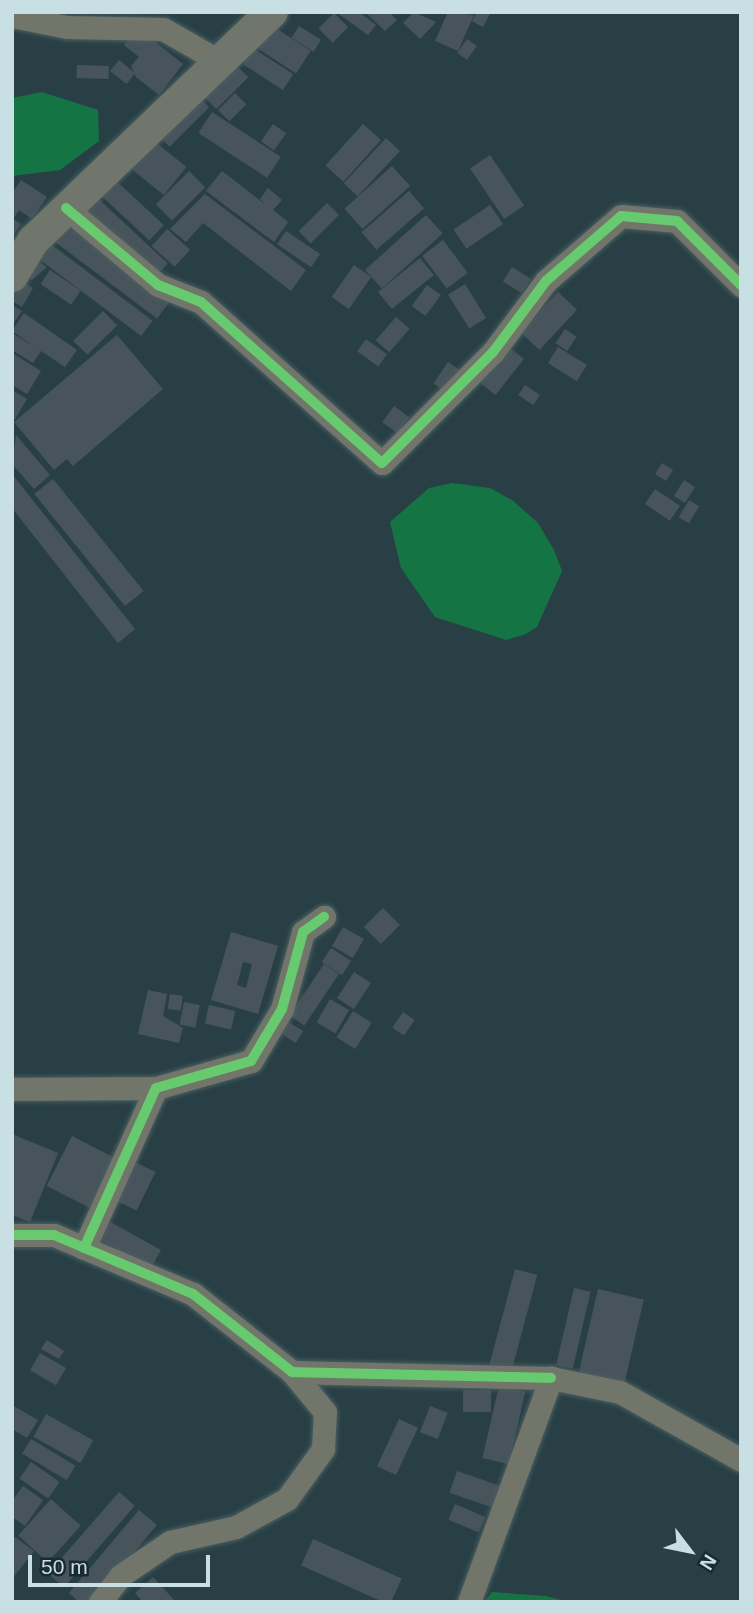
<!DOCTYPE html>
<style>
body{margin:0}
#map{position:relative;width:753px;height:1614px;overflow:hidden;background:#284045;font-family:Helvetica,sans-serif}
div>[style]{position:absolute}
[style*='--x']{left:calc(var(--x)*1px);top:calc(var(--y)*1px);width:calc(var(--w)*1px);rotate:calc(var(--a)*1deg)}
.water>*{inset:0;background:#157444}
.building>*{inset:0;background:#48545b;transform-origin:0 0}
.roads{filter:drop-shadow(0 0 2px #4a5e62) drop-shadow(0 0 2px #4a5e62)}
.street>*{height:23px;margin:-11.5px;padding:0 11.5px;transform-origin:11.5px;border-radius:11.5px;background:#72756a}
.secondary>*{height:32px;margin:-16px;padding:0 16px;transform-origin:16px;border-radius:16px;background:#70766b}
.cycleway>*{height:10px;margin:-5px;padding:0 5px;transform-origin:5px;border-radius:5px;background:#67ca6e}
span{translate:-50% -50%;white-space:nowrap;text-align:center;line-height:1.15;-webkit-text-stroke:5px #192b2f;paint-order:stroke}
.frame{position:absolute;inset:0;border:14px solid #c8dfe4;pointer-events:none}
.north{position:absolute;left:655px;top:1516px;width:70px;height:70px;-webkit-text-stroke:5px #192b2f;paint-order:stroke;rotate:122deg;font-size:19px;font-weight:700;line-height:28px;text-align:center;color:#c8dfe4}
.north::after{content:'';display:block;margin:auto;width:24px;height:32px;background:#c8dfe4;clip-path:polygon(50% 0,100% 100%,50% 72%,0 100%)}
.scale{position:absolute;left:28px;top:1555px;width:182px;height:32px;box-sizing:border-box;border:4px solid #c8dfe4;border-top:0;padding-left:9px;font-size:21px;line-height:24px;white-space:nowrap;color:#c8dfe4;-webkit-text-stroke:5px #192b2f;paint-order:stroke}
</style>
<div id="map">
<div class="water">
<div style="clip-path:polygon(42px 92px,98px 110px,99px 141px,60px 170px,12px 176px,12px 98px)"></div>
<div style="clip-path:polygon(452px 483px,490px 488px,512px 500px,538px 523px,554px 550px,562px 571px,537px 627px,526px 634px,506px 640px,435px 617px,401px 568px,390px 522px,429px 488px)"></div>
<div style="clip-path:polygon(492px 1592px,546px 1596px,569px 1602px,484px 1602px)"></div>
</div>
<div class="building">
<div style="clip-path:polygon(336px 12px,359px 12px,376px 25px,368px 35px)"></div>
<div style="clip-path:polygon(365px 12px,389px 12px,397px 20px,385px 31px)"></div>
<div style="clip-path:polygon(414px 12px,436px 22px,420px 39px,403px 23px)"></div>
<div style="clip-path:polygon(448px 12px,474px 15px,458px 51px,435px 41px)"></div>
<div style="clip-path:polygon(477px 12px,491px 12px,483px 27px,472px 21px)"></div>
<div style="left:334px;top:13px;width:20px;height:22px;rotate:45deg"></div>
<div style="left:268px;top:23px;width:51px;height:27px;rotate:33deg"></div>
<div style="left:299px;top:26px;width:26px;height:14px;rotate:32deg"></div>
<div style="clip-path:polygon(138px 28px,183px 64px,159px 95px,136px 77px,131px 66px,139px 57px,124px 45px)"></div>
<div style="left:467px;top:39px;width:12px;height:17px;rotate:35deg"></div>
<div style="left:253px;top:48px;width:48px;height:19px;rotate:33deg"></div>
<div style="left:119px;top:60px;width:21px;height:14px;rotate:39deg"></div>
<div style="left:232px;top:61px;width:23px;height:45px;rotate:45deg"></div>
<div style="left:77px;top:65px;width:32px;height:13px;rotate:2deg"></div>
<div style="left:195px;top:93px;width:20px;height:56px;rotate:45deg"></div>
<div style="left:235px;top:93px;width:16px;height:24px;rotate:45deg"></div>
<div style="left:212px;top:112px;width:82px;height:25px;rotate:33deg"></div>
<div style="left:273px;top:124px;width:16px;height:21px;rotate:35deg"></div>
<div style="left:363px;top:124px;width:24px;height:56px;rotate:42deg"></div>
<div style="left:386px;top:138px;width:19px;height:62px;rotate:43deg"></div>
<div style="left:153px;top:140px;width:43px;height:36px;rotate:39deg"></div>
<div style="left:490px;top:155px;width:61px;height:24px;rotate:56deg"></div>
<div style="left:392px;top:166px;width:27px;height:64px;rotate:48deg"></div>
<div style="left:189px;top:171px;width:23px;height:47px;rotate:45deg"></div>
<div style="clip-path:polygon(222px 171px,266px 205px,260px 199px,268px 188px,282px 200px,273px 210px,288px 222px,274px 242px,206px 191px)"></div>
<div style="left:111px;top:176px;width:72px;height:21px;rotate:43deg"></div>
<div style="clip-path:polygon(21px 180px,47px 197px,32px 219px,19px 210px,13px 219px,21px 224px,12px 237px,12px 193px)"></div>
<div style="left:409px;top:191px;width:23px;height:63px;rotate:49deg"></div>
<div style="left:91px;top:192px;width:105px;height:21px;rotate:43deg"></div>
<div style="clip-path:polygon(205px 194px,306px 270px,291px 291px,203px 223px,186px 242px,170px 229px)"></div>
<div style="left:327px;top:203px;width:17px;height:40px;rotate:45deg"></div>
<div style="left:490px;top:205px;width:23px;height:44px;rotate:56deg"></div>
<div style="left:426px;top:215px;width:25px;height:82px;rotate:48deg"></div>
<div style="left:65px;top:223px;width:131px;height:21px;rotate:37deg"></div>
<div style="left:167px;top:229px;width:31px;height:23px;rotate:42deg"></div>
<div style="left:286px;top:231px;width:41px;height:16px;rotate:34deg"></div>
<div style="left:443px;top:240px;width:41px;height:26px;rotate:53deg"></div>
<div style="left:48px;top:242px;width:131px;height:19px;rotate:37deg"></div>
<div style="clip-path:polygon(33px 258px,47px 267px,32px 280px,23px 274px)"></div>
<div style="left:420px;top:258px;width:22px;height:54px;rotate:51deg"></div>
<div style="left:354px;top:265px;width:21px;height:39px;rotate:35deg"></div>
<div style="left:512px;top:267px;width:22px;height:17px;rotate:32deg"></div>
<div style="left:50px;top:270px;width:37px;height:17px;rotate:34deg"></div>
<div style="clip-path:polygon(15px 277px,33px 288px,22px 307px,12px 301px)"></div>
<div style="left:465px;top:284px;width:40px;height:20px;rotate:58deg"></div>
<div style="left:427px;top:285px;width:17px;height:26px;rotate:36deg"></div>
<div style="left:558px;top:292px;width:26px;height:55px;rotate:43deg"></div>
<div style="clip-path:polygon(12px 305px,22px 311px,12px 325px)"></div>
<div style="left:103px;top:311px;width:20px;height:42px;rotate:45deg"></div>
<div style="clip-path:polygon(24px 313px,77px 350px,65px 367px,41px 351px,33px 363px,12px 350px,12px 333px,37px 348px,12px 331px)"></div>
<div style="left:396px;top:317px;width:18px;height:31px;rotate:41deg"></div>
<div style="left:565px;top:329px;width:14px;height:17px;rotate:34deg"></div>
<div style="clip-path:polygon(117px 335px,163px 389px,73px 466px,67px 459px,54px 470px,14px 422px)"></div>
<div style="left:366px;top:339px;width:26px;height:15px;rotate:36deg"></div>
<div style="left:505px;top:344px;width:24px;height:46px;rotate:38deg"></div>
<div style="left:558px;top:347px;width:34px;height:19px;rotate:32deg"></div>
<div style="clip-path:polygon(12px 353px,41px 371px,27px 394px,12px 385px)"></div>
<div style="left:448px;top:362px;width:18px;height:26px;rotate:34deg"></div>
<div style="left:525px;top:385px;width:18px;height:12px;rotate:34deg"></div>
<div style="clip-path:polygon(12px 390px,27px 399px,12px 424px)"></div>
<div style="left:394px;top:406px;width:19px;height:20px;rotate:36deg"></div>
<div style="clip-path:polygon(16px 435px,50px 475px,34px 489px,12px 464px)"></div>
<div style="left:662px;top:463px;width:13px;height:13px;rotate:32deg"></div>
<div style="clip-path:polygon(12px 474px,135px 629px,118px 643px,12px 508px)"></div>
<div style="left:53px;top:479px;width:144px;height:24px;rotate:51deg"></div>
<div style="left:684px;top:480px;width:13px;height:19px;rotate:32deg"></div>
<div style="left:655px;top:489px;width:30px;height:18px;rotate:34deg"></div>
<div style="left:689px;top:500px;width:12px;height:20px;rotate:31deg"></div>
<div style="left:383px;top:908px;width:24px;height:27px;rotate:45deg"></div>
<div style="left:343px;top:927px;width:24px;height:22px;rotate:30deg"></div>
<div style="clip-path:polygon(evenodd,231px 932px,278px 946px,258px 1014px,211px 1000px,231px 932px,243px 962px,252px 964px,246px 988px,237px 985px,243px 962px)"></div>
<div style="left:331px;top:948px;width:24px;height:17px;rotate:33deg"></div>
<div style="left:324px;top:964px;width:18px;height:62px;rotate:34deg"></div>
<div style="left:354px;top:972px;width:20px;height:31px;rotate:33deg"></div>
<div style="clip-path:polygon(148px 990px,167px 994px,163px 1016px,183px 1028px,179px 1043px,138px 1034px)"></div>
<div style="left:170px;top:994px;width:13px;height:15px;rotate:9deg"></div>
<div style="left:330px;top:999px;width:22px;height:27px;rotate:30deg"></div>
<div style="left:184px;top:1002px;width:16px;height:23px;rotate:11deg"></div>
<div style="left:209px;top:1005px;width:27px;height:19px;rotate:13deg"></div>
<div style="left:353px;top:1011px;width:22px;height:31px;rotate:32deg"></div>
<div style="left:403px;top:1012px;width:14px;height:19px;rotate:34deg"></div>
<div style="left:287px;top:1021px;width:19px;height:14px;rotate:32deg"></div>
<div style="clip-path:polygon(12px 1134px,58px 1153px,30px 1222px,12px 1215px)"></div>
<div style="left:72px;top:1136px;width:56px;height:56px;rotate:27deg"></div>
<div style="left:133px;top:1161px;width:25px;height:43px;rotate:26deg"></div>
<div style="left:105px;top:1219px;width:64px;height:21px;rotate:29deg"></div>
<div style="left:515px;top:1269px;width:23px;height:102px;rotate:15deg"></div>
<div style="left:574px;top:1288px;width:17px;height:79px;rotate:13deg"></div>
<div style="left:598px;top:1289px;width:47px;height:87px;rotate:13deg"></div>
<div style="clip-path:polygon(47px 1340px,64px 1351px,59px 1359px,41px 1349px)"></div>
<div style="left:40px;top:1353px;width:30px;height:20px;rotate:30deg"></div>
<div style="left:499px;top:1386px;width:27px;height:74px;rotate:13deg"></div>
<div style="left:463px;top:1390px;width:28px;height:22px"></div>
<div style="clip-path:polygon(12px 1405px,38px 1420px,27px 1438px,12px 1429px)"></div>
<div style="left:430px;top:1406px;width:19px;height:28px;rotate:21deg"></div>
<div style="left:46px;top:1414px;width:54px;height:26px;rotate:29deg"></div>
<div style="left:399px;top:1419px;width:21px;height:52px;rotate:25deg"></div>
<div style="left:31px;top:1439px;width:52px;height:17px;rotate:31deg"></div>
<div style="left:31px;top:1462px;width:35px;height:20px;rotate:35deg"></div>
<div style="left:457px;top:1471px;width:50px;height:23px;rotate:19deg"></div>
<div style="clip-path:polygon(23px 1486px,43px 1500px,25px 1526px,12px 1517px,12px 1501px)"></div>
<div style="left:119px;top:1492px;width:21px;height:108px;rotate:41deg"></div>
<div style="left:51px;top:1499px;width:40px;height:49px;rotate:42deg"></div>
<div style="left:455px;top:1504px;width:33px;height:17px;rotate:23deg"></div>
<div style="clip-path:polygon(139px 1510px,157px 1525px,92px 1602px,79px 1602px,69px 1593px)"></div>
<div style="clip-path:polygon(15px 1537px,34px 1551px,12px 1579px,12px 1540px)"></div>
<div style="left:313px;top:1539px;width:97px;height:29px;rotate:24deg"></div>
<div style="clip-path:polygon(153px 1577px,176px 1602px,143px 1602px,135px 1593px)"></div>
</div>
<div class="roads">
<div class="street">
<div style="--x:12;--y:16;--w:56;--a:11.3"></div>
<div style="--x:67;--y:27;--w:96;--a:1.2"></div>
<div style="--x:163;--y:29;--w:64;--a:29.7"></div>
<div style="--x:66;--y:208;--w:120;--a:39.9"></div>
<div style="--x:158;--y:285;--w:46;--a:21.6"></div>
<div style="--x:201;--y:302;--w:242;--a:41.7"></div>
<div style="--x:382;--y:463;--w:157;--a:-45"></div>
<div style="--x:493;--y:352;--w:89;--a:-53.3"></div>
<div style="--x:546;--y:281;--w:99;--a:-40.9"></div>
<div style="--x:621;--y:216;--w:56;--a:5.1"></div>
<div style="--x:677;--y:221;--w:91;--a:45"></div>
<div style="--x:12;--y:1089;--w:144;--a:-0.4"></div>
<div style="--x:12;--y:1235;--w:42;--a:0"></div>
<div style="--x:54;--y:1235;--w:151;--a:23"></div>
<div style="--x:193;--y:1294;--w:126;--a:38.2"></div>
<div style="--x:292;--y:1372;--w:259;--a:1.3"></div>
<div style="--x:84;--y:1248;--w:175;--a:-65.8"></div>
<div style="--x:156;--y:1088;--w:99;--a:-15.9"></div>
<div style="--x:251;--y:1061;--w:61;--a:-59.2"></div>
<div style="--x:282;--y:1009;--w:80;--a:-74.7"></div>
<div style="--x:303;--y:932;--w:26;--a:-36"></div>
<div style="--x:100;--y:1602;--w:33;--a:-52"></div>
<div style="--x:120;--y:1576;--w:60;--a:-34.2"></div>
<div style="--x:170;--y:1542;--w:68;--a:-12.8"></div>
<div style="--x:236;--y:1527;--w:58;--a:-28.8"></div>
<div style="--x:287;--y:1499;--w:62;--a:-54.2"></div>
<div style="--x:323;--y:1449;--w:37;--a:-87"></div>
<div style="--x:325;--y:1412;--w:52;--a:-129.5"></div>
<div style="--x:469;--y:1602;--w:239;--a:-69.9"></div>
<div style="--x:551;--y:1378;--w:70;--a:11.5"></div>
<div style="--x:620;--y:1392;--w:139;--a:29.3"></div>
</div>
<div class="secondary">
<div style="--x:12;--y:276;--w:41;--a:-59"></div>
<div style="--x:33;--y:241;--w:331;--a:-43.8"></div>
</div>
</div>
<div class="cycleway">
<div style="--x:66;--y:208;--w:120;--a:39.9"></div>
<div style="--x:158;--y:285;--w:46;--a:21.6"></div>
<div style="--x:201;--y:302;--w:242;--a:41.7"></div>
<div style="--x:382;--y:463;--w:157;--a:-45"></div>
<div style="--x:493;--y:352;--w:89;--a:-53.3"></div>
<div style="--x:546;--y:281;--w:99;--a:-40.9"></div>
<div style="--x:621;--y:216;--w:56;--a:5.1"></div>
<div style="--x:677;--y:221;--w:91;--a:45"></div>
<div style="--x:12;--y:1235;--w:42;--a:0"></div>
<div style="--x:54;--y:1235;--w:151;--a:23"></div>
<div style="--x:193;--y:1294;--w:126;--a:38.2"></div>
<div style="--x:292;--y:1372;--w:259;--a:1.3"></div>
<div style="--x:84;--y:1248;--w:175;--a:-65.8"></div>
<div style="--x:156;--y:1088;--w:99;--a:-15.9"></div>
<div style="--x:251;--y:1061;--w:61;--a:-59.2"></div>
<div style="--x:282;--y:1009;--w:80;--a:-74.7"></div>
<div style="--x:303;--y:932;--w:26;--a:-36"></div>
</div>
<div class="frame"></div>
<div class="north">N</div>
<div class="scale">50 m</div>
</div>
